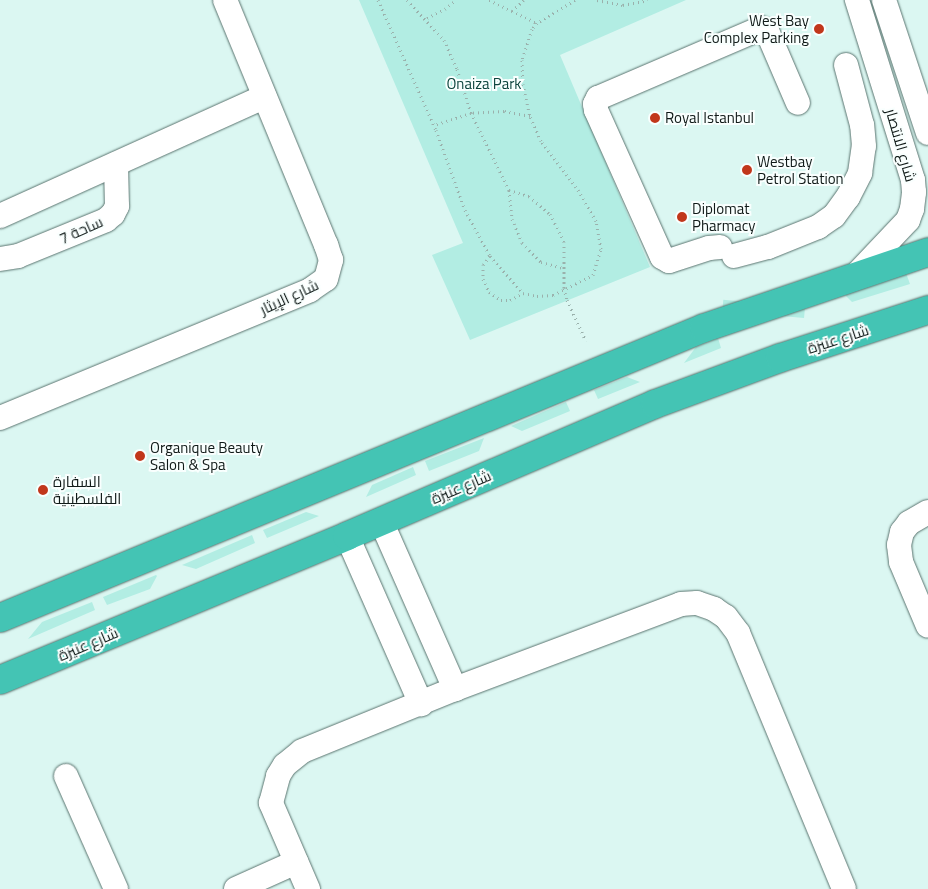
<!DOCTYPE html>
<meta charset="utf-8">
<style>
body{margin:0}
#map{position:relative;width:928px;height:889px;overflow:hidden;background:#dbf7f2;font-family:"Titillium Web",Cairo,sans-serif}
div>[style]{position:absolute}
[style*='--x']{left:calc(var(--x)*1px);top:calc(var(--y)*1px);width:calc(var(--w)*1px);rotate:calc(var(--a)*1deg)}
.green>*{inset:0;background:#b2ede3;transform-origin:0 0}
.path>*{height:3px;margin-top:-1.5px;transform-origin:0;background:repeating-linear-gradient(90deg,#9ab1ac 0 1px,transparent 0 5px)}
.roads{filter:drop-shadow(0 0 1px #5a746f) drop-shadow(0 0 1px #5a746f)}
.minor>*{height:24px;margin:-12px;padding:0 12px;transform-origin:12px;border-radius:12px;background:#fff}
.highway>*{height:28px;margin:-14px;padding:0 14px;transform-origin:14px;border-radius:14px;background:#44c4b4}
.dots>*{width:14px;height:14px;translate:-50% -50%;box-sizing:border-box;border:2px solid #f9fffe;border-radius:50%}
span{translate:-50% -50%;white-space:nowrap;text-align:center;line-height:1.15;-webkit-text-stroke:4px #f9fffe;paint-order:stroke}
.poi-label{font-size:15px;color:#101a18}
.right{translate:-100% -50%;text-align:right}
.left{translate:0 -50%;text-align:left}
.park-label{font-size:15px;color:#0c443d}
.street-label{font-size:15px;color:#101a18}
</style>
<div id="map">
<div class="green">
<div style="clip-path:polygon(359px 0,686px 0,560px 55px,650px 267px,470px 340px,432px 255px,463px 243px)"></div>
<div style="clip-path:polygon(906px 273px,910px 284px,852px 302px,844px 294px)"></div>
<div style="left:805px;top:307px;width:11px;height:82px;rotate:95deg"></div>
<div style="clip-path:polygon(718px 338px,721px 348px,684px 363px,696px 347px)"></div>
<div style="clip-path:polygon(627px 377px,640px 382px,598px 399px,594px 390px)"></div>
<div style="clip-path:polygon(566px 402px,570px 411px,522px 431px,511px 426px)"></div>
<div style="clip-path:polygon(484px 438px,479px 451px,429px 471px,425px 461px)"></div>
<div style="clip-path:polygon(413px 467px,416px 475px,366px 497px,372px 485px)"></div>
<div style="clip-path:polygon(306px 512px,319px 516px,267px 538px,263px 530px)"></div>
<div style="clip-path:polygon(252px 535px,255px 543px,196px 569px,182px 565px)"></div>
<div style="clip-path:polygon(156px 575px,157px 576px,150px 589px,107px 605px,103px 597px)"></div>
<div style="clip-path:polygon(92px 602px,95px 610px,28px 639px,42px 622px)"></div>
</div>
<div class="path">
<div style="--x:378;--y:0;--w:142;--a:66"></div>
<div style="--x:436;--y:130;--w:85;--a:70.1"></div>
<div style="--x:465;--y:210;--w:52;--a:61.5"></div>
<div style="--x:490;--y:256;--w:50;--a:48.3"></div>
<div style="--x:523;--y:293;--w:14;--a:12"></div>
<div style="--x:537;--y:296;--w:16;--a:-4"></div>
<div style="--x:553;--y:295;--w:45;--a:-26.6"></div>
<div style="--x:593;--y:275;--w:27;--a:-73"></div>
<div style="--x:601;--y:249;--w:28;--a:-100"></div>
<div style="--x:596;--y:221;--w:39;--a:-120"></div>
<div style="--x:576;--y:187;--w:58;--a:-127.3"></div>
<div style="--x:541;--y:141;--w:27;--a:-114"></div>
<div style="--x:407;--y:0;--w:54;--a:47.2"></div>
<div style="--x:444;--y:40;--w:32;--a:66"></div>
<div style="--x:457;--y:69;--w:46;--a:72.3"></div>
<div style="--x:471;--y:113;--w:39;--a:162"></div>
<div style="--x:489;--y:0;--w:53;--a:25.6"></div>
<div style="--x:575;--y:0;--w:44;--a:148.8"></div>
<div style="--x:537;--y:23;--w:8;--a:130"></div>
<div style="--x:532;--y:29;--w:33;--a:108"></div>
<div style="--x:522;--y:60;--w:24;--a:88"></div>
<div style="--x:523;--y:84;--w:33;--a:78"></div>
<div style="--x:530;--y:116;--w:26;--a:-169"></div>
<div style="--x:504;--y:111;--w:33;--a:177"></div>
<div style="--x:471;--y:113;--w:86;--a:63.7"></div>
<div style="--x:509;--y:190;--w:21;--a:17"></div>
<div style="--x:529;--y:196;--w:28;--a:41"></div>
<div style="--x:550;--y:214;--w:31;--a:63"></div>
<div style="--x:564;--y:242;--w:46;--a:90"></div>
<div style="--x:564;--y:288;--w:12;--a:76"></div>
<div style="--x:567;--y:300;--w:45;--a:65.1"></div>
<div style="--x:597;--y:0;--w:26;--a:11"></div>
<div style="--x:623;--y:5;--w:25;--a:-11"></div>
<div style="--x:512;--y:11;--w:16;--a:-43"></div>
<div style="--x:427;--y:18;--w:20;--a:-27"></div>
<div style="--x:445;--y:9;--w:14;--a:-39"></div>
<div style="--x:509;--y:190;--w:29;--a:84"></div>
<div style="--x:512;--y:219;--w:26;--a:67"></div>
<div style="--x:522;--y:243;--w:27;--a:45"></div>
<div style="--x:541;--y:262;--w:23;--a:15"></div>
<div style="--x:490;--y:256;--w:11;--a:128"></div>
<div style="--x:483;--y:265;--w:14;--a:90"></div>
<div style="--x:483;--y:279;--w:14;--a:65"></div>
<div style="--x:489;--y:292;--w:14;--a:34"></div>
<div style="--x:501;--y:300;--w:9;--a:0"></div>
<div style="--x:510;--y:300;--w:15;--a:-28"></div>
</div>
<div class="roads">
<div class="minor">
<div style="--x:884;--y:0;--w:140;--a:71.7"></div>
<div style="--x:0;--y:216;--w:290;--a:-24.3"></div>
<div style="--x:720;--y:247;--w:11;--a:175"></div>
<div style="--x:709;--y:248;--w:42;--a:162"></div>
<div style="--x:669;--y:261;--w:8;--a:-150"></div>
<div style="--x:662;--y:257;--w:161;--a:-114.2"></div>
<div style="--x:596;--y:110;--w:6;--a:-99"></div>
<div style="--x:595;--y:104;--w:7;--a:-63"></div>
<div style="--x:598;--y:98;--w:177;--a:-23.2"></div>
<div style="--x:761;--y:28;--w:7;--a:27"></div>
<div style="--x:767;--y:31;--w:78;--a:66.7"></div>
<div style="--x:734;--y:256;--w:35;--a:-15"></div>
<div style="--x:768;--y:247;--w:54;--a:-21.8"></div>
<div style="--x:818;--y:227;--w:19;--a:-35"></div>
<div style="--x:834;--y:216;--w:24;--a:-54"></div>
<div style="--x:848;--y:197;--w:27;--a:-63"></div>
<div style="--x:860;--y:173;--w:27;--a:-82"></div>
<div style="--x:864;--y:146;--w:21;--a:-95"></div>
<div style="--x:862;--y:125;--w:62;--a:-104.9"></div>
<div style="--x:0;--y:259;--w:18;--a:-9"></div>
<div style="--x:18;--y:256;--w:95;--a:-22.2"></div>
<div style="--x:106;--y:220;--w:9;--a:-41"></div>
<div style="--x:113;--y:214;--w:9;--a:-63"></div>
<div style="--x:117;--y:206;--w:42;--a:-91.4"></div>
<div style="--x:857;--y:274;--w:74;--a:-46.6"></div>
<div style="--x:908;--y:220;--w:12;--a:-70"></div>
<div style="--x:912;--y:209;--w:17;--a:-83"></div>
<div style="--x:914;--y:192;--w:12;--a:-95"></div>
<div style="--x:913;--y:180;--w:189;--a:-107.3"></div>
<div style="--x:0;--y:418;--w:335;--a:-22.4"></div>
<div style="--x:310;--y:290;--w:19;--a:-35"></div>
<div style="--x:326;--y:279;--w:20;--a:-75"></div>
<div style="--x:331;--y:260;--w:16;--a:-108"></div>
<div style="--x:326;--y:245;--w:265;--a:-112.4"></div>
<div style="--x:928;--y:512;--w:22;--a:150"></div>
<div style="--x:909;--y:523;--w:11;--a:128"></div>
<div style="--x:902;--y:532;--w:13;--a:103"></div>
<div style="--x:899;--y:545;--w:17;--a:83"></div>
<div style="--x:901;--y:562;--w:69;--a:67.1"></div>
<div style="--x:381;--y:521;--w:184;--a:66.2"></div>
<div style="--x:347;--y:536;--w:184;--a:66.2"></div>
<div style="--x:66;--y:776;--w:124;--a:66.1"></div>
<div style="--x:236;--y:889;--w:66;--a:-24.2"></div>
<div style="--x:308;--y:889;--w:94;--a:-113.3"></div>
<div style="--x:271;--y:803;--w:28;--a:-75"></div>
<div style="--x:278;--y:776;--w:13;--a:-58"></div>
<div style="--x:285;--y:765;--w:22;--a:-39"></div>
<div style="--x:302;--y:751;--w:165;--a:-22.1"></div>
<div style="--x:455;--y:689;--w:241;--a:-20.6"></div>
<div style="--x:681;--y:604;--w:16;--a:-4"></div>
<div style="--x:697;--y:603;--w:18;--a:19"></div>
<div style="--x:714;--y:609;--w:14;--a:34"></div>
<div style="--x:726;--y:617;--w:20;--a:53"></div>
<div style="--x:738;--y:633;--w:277;--a:67.5"></div>
</div>
<div class="highway">
<div style="--x:0;--y:618;--w:761;--a:-22.39"></div>
<div style="--x:704;--y:328;--w:237;--a:-18.7"></div>
<div style="--x:0;--y:680;--w:376;--a:-22.5"></div>
<div style="--x:347;--y:536;--w:335;--a:-23.2"></div>
<div style="--x:655;--y:404;--w:133;--a:-20.2"></div>
<div style="--x:780;--y:358;--w:156;--a:-18"></div>
</div>
</div>
<div class="dots">
<div style="left:819px;top:29px;background:#c1371b"></div>
<div style="left:655px;top:118px;background:#c1371b"></div>
<div style="left:747px;top:170px;background:#c1371b"></div>
<div style="left:682px;top:217px;background:#c1371b"></div>
<div style="left:140px;top:456px;background:#c1371b"></div>
<div style="left:43px;top:490px;background:#c1371b"></div>
</div>
<div class="poi-label">
<span class="right" style="left:809px;top:29px">West Bay<br>Complex Parking</span>
<span class="left" style="left:665px;top:118px">Royal Istanbul</span>
<span class="left" style="left:757px;top:170px">Westbay<br>Petrol Station</span>
<span class="left" style="left:692px;top:217px">Diplomat<br>Pharmacy</span>
<span class="left" style="left:150px;top:456px">Organique Beauty<br>Salon &amp; Spa</span>
<span class="left" style="left:53px;top:490px">السفارة<br>الفلسطينية</span>
</div>
<div class="park-label">
<span style="left:484px;top:84px">Onaiza Park</span>
</div>
<div class="street-label">
<span style="left:901px;top:145px;rotate:74deg">شارع الانتصار</span>
<span style="left:81px;top:230px;rotate:-24deg">ساحة 7</span>
<span style="left:289px;top:297px;rotate:-25deg">شارع الإيثار</span>
<span style="left:838px;top:339px;rotate:-18deg">شارع عنيزة</span>
<span style="left:461px;top:487px;rotate:-23deg">شارع عنيزة</span>
<span style="left:88px;top:644px;rotate:-23deg">شارع عنيزة</span>
</div>
</div>
